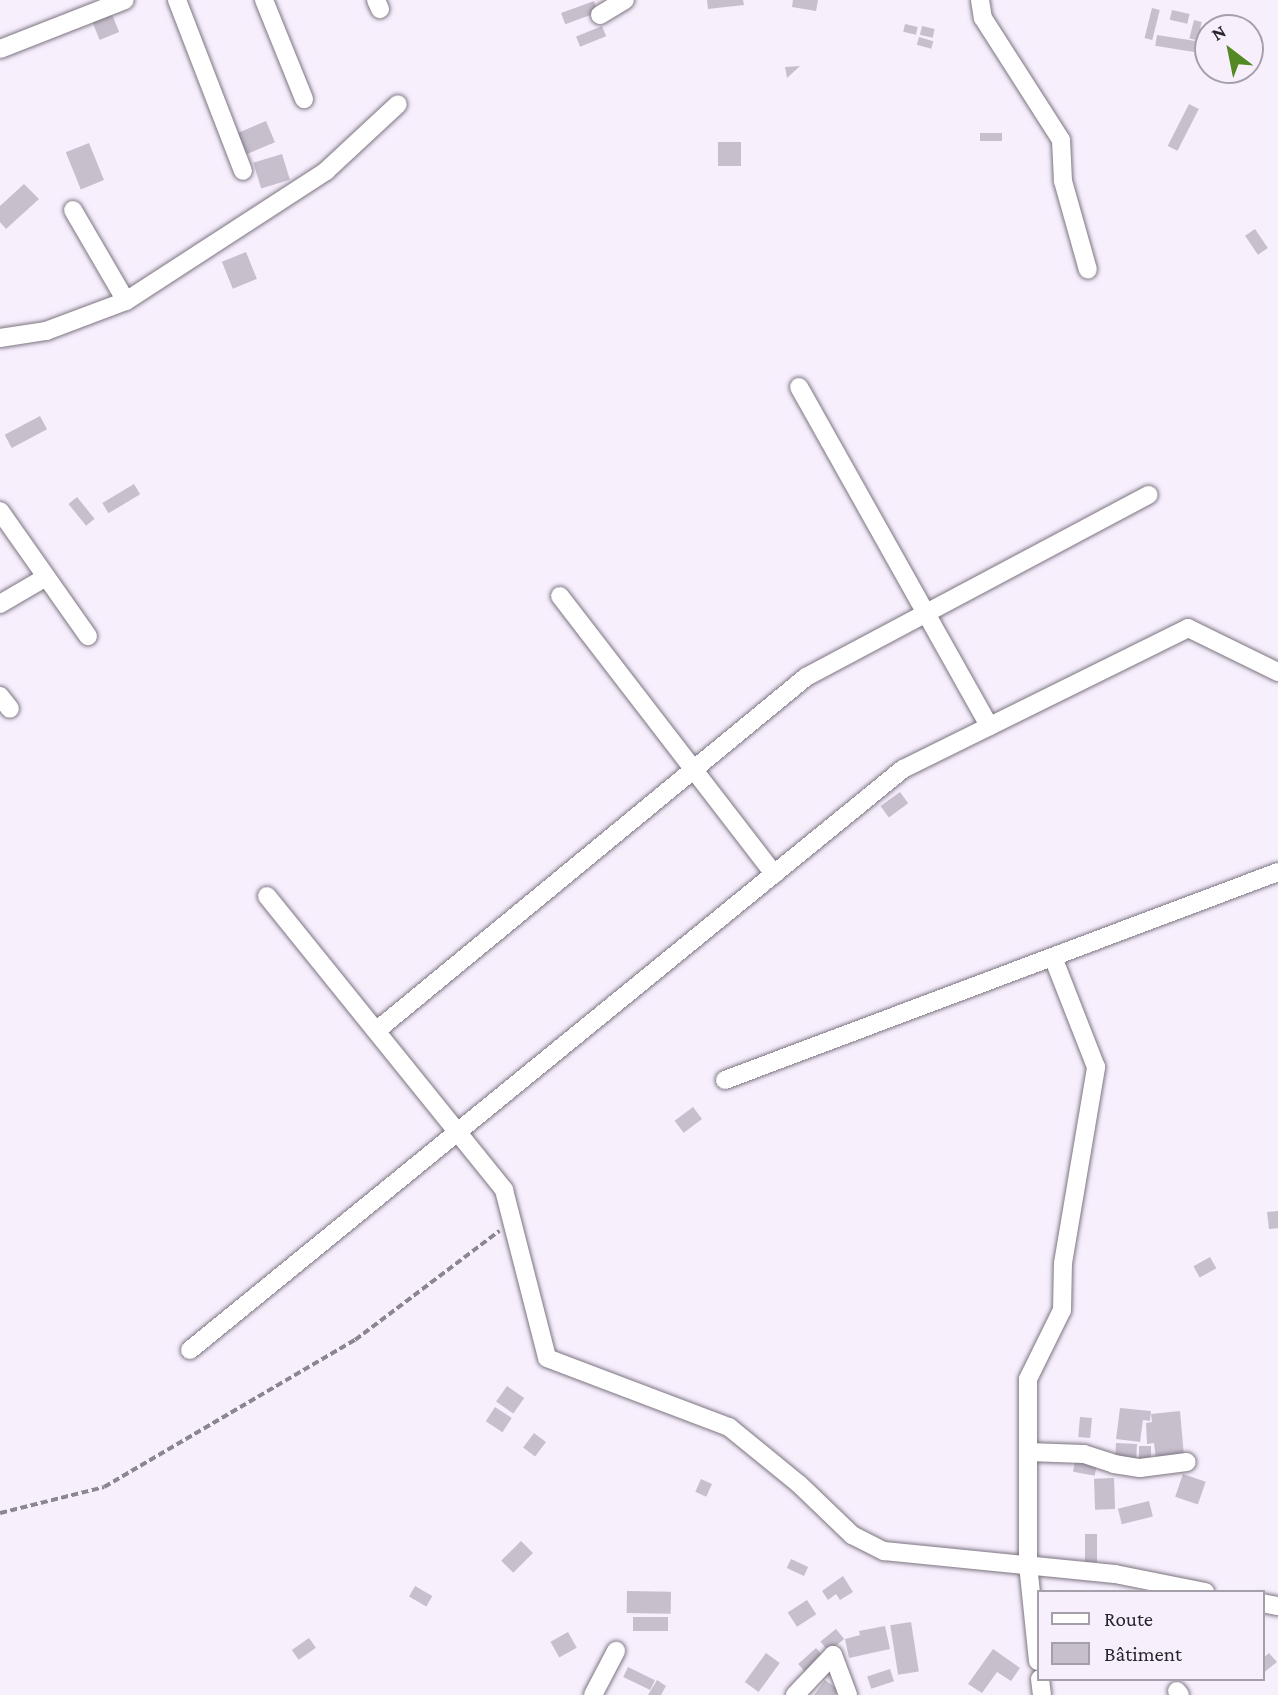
<!DOCTYPE html>
<meta charset="utf-8">
<style>
body{margin:0}
#map{position:relative;width:1278px;height:1695px;overflow:hidden;background:#f8effd;font-family:"Crimson Pro",serif}
div>[style]{position:absolute}
[style*='--x']{left:calc(var(--x)*1px);top:calc(var(--y)*1px);width:calc(var(--w)*1px);rotate:calc(var(--a)*1deg)}
.building>*{inset:0;background:#c7bfcc;transform-origin:0 0}
.path>*{height:3.5px;margin-top:-1.75px;transform-origin:0;background:repeating-linear-gradient(90deg,#8b868f 0 7px,transparent 0 10.5px)}
.roads{filter:drop-shadow(0 0 2px #7c7480) drop-shadow(0 0 2px #7c7480)}
.minor>*{height:18px;margin:-9px;padding:0 9px;transform-origin:9px;border-radius:9px;background:#fff}
span{translate:-50% -50%;white-space:nowrap;text-align:center;line-height:1.15;-webkit-text-stroke:6px #f8effd;paint-order:stroke}
.legend{position:absolute;left:1037px;top:1590px;width:228px;height:91px;box-sizing:border-box;background:#f8effd;border:2px solid #a59fa9;margin:0;padding:9px 12px;list-style:none;font-size:21px;color:#29262b}
.legend li{display:flex;align-items:center;gap:14px;height:35px}
.legend b{width:35px;border:2px solid #a59fa9}
.north{position:absolute;left:1194px;top:14px;width:70px;height:70px;box-sizing:border-box;background:#f8effd;border:2px solid #a59fa9;border-radius:50%;rotate:328deg;font-size:19px;font-weight:700;line-height:28px;text-align:center;color:#29262b}
.north::after{content:'';display:block;margin:auto;width:24px;height:32px;background:#528923;clip-path:polygon(50% 0,100% 100%,50% 72%,0 100%)}
</style>
<div id="map">
<div class="building">
<div style="clip-path:polygon(707px 0,743px 0,744px 5px,708px 9px)"></div>
<div style="clip-path:polygon(793px 0,818px 0,816px 11px,792px 7px)"></div>
<div style="left:594px;top:1px;width:12px;height:35px;rotate:70deg"></div>
<div style="left:109px;top:7px;width:27px;height:21px;rotate:68deg"></div>
<div style="left:1152px;top:8px;width:8px;height:31px;rotate:14deg"></div>
<div style="left:1172px;top:10px;width:18px;height:10px;rotate:13deg"></div>
<div style="left:1194px;top:20px;width:8px;height:19px;rotate:14deg"></div>
<div style="left:905px;top:24px;width:13px;height:8px;rotate:13deg"></div>
<div style="left:602px;top:26px;width:11px;height:28px;rotate:68deg"></div>
<div style="left:922px;top:26px;width:13px;height:9px;rotate:13deg"></div>
<div style="left:1157px;top:35px;width:39px;height:11px;rotate:9deg"></div>
<div style="left:919px;top:37px;width:15px;height:8px;rotate:16deg"></div>
<div style="clip-path:polygon(800px 66px,787px 78px,785px 67px)"></div>
<div style="left:1189px;top:104px;width:11px;height:47px;rotate:27deg"></div>
<div style="left:266px;top:121px;width:23px;height:32px;rotate:67deg"></div>
<div style="left:980px;top:133px;width:22px;height:8px"></div>
<div style="left:718px;top:142px;width:23px;height:24px"></div>
<div style="left:89px;top:143px;width:40px;height:25px;rotate:68deg"></div>
<div style="left:282px;top:154px;width:27px;height:30px;rotate:73deg"></div>
<div style="clip-path:polygon(24px 184px,39px 199px,6px 229px,0 222px,0 206px)"></div>
<div style="left:1255px;top:229px;width:23px;height:12px;rotate:56deg"></div>
<div style="left:246px;top:252px;width:29px;height:26px;rotate:68deg"></div>
<div style="left:40px;top:416px;width:15px;height:40px;rotate:62deg"></div>
<div style="left:134px;top:484px;width:12px;height:37px;rotate:59deg"></div>
<div style="left:77px;top:497px;width:28px;height:11px;rotate:51deg"></div>
<div style="left:900px;top:792px;width:14px;height:24px;rotate:54deg"></div>
<div style="left:693px;top:1107px;width:15px;height:23px;rotate:53deg"></div>
<div style="clip-path:polygon(1278px 1211px,1278px 1228px,1269px 1229px,1267px 1212px)"></div>
<div style="left:1210px;top:1257px;width:13px;height:19px;rotate:61deg"></div>
<div style="left:507px;top:1386px;width:21px;height:19px;rotate:35deg"></div>
<div style="left:495px;top:1407px;width:20px;height:17px;rotate:33deg"></div>
<div style="clip-path:polygon(1120px 1408px,1151px 1411px,1150px 1421px,1143px 1420px,1140px 1442px,1116px 1439px)"></div>
<div style="clip-path:polygon(1180px 1411px,1184px 1456px,1156px 1459px,1154px 1443px,1147px 1444px,1146px 1423px,1152px 1422px,1151px 1414px)"></div>
<div style="left:1080px;top:1417px;width:12px;height:20px;rotate:5deg"></div>
<div style="left:534px;top:1433px;width:15px;height:18px;rotate:37deg"></div>
<div style="left:1116px;top:1443px;width:21px;height:20px;rotate:3deg"></div>
<div style="left:1139px;top:1446px;width:12px;height:18px"></div>
<div style="left:1075px;top:1461px;width:22px;height:11px;rotate:10deg"></div>
<div style="left:1183px;top:1474px;width:24px;height:24px;rotate:19deg"></div>
<div style="left:1114px;top:1478px;width:31px;height:20px;rotate:88deg"></div>
<div style="left:701px;top:1479px;width:12px;height:14px;rotate:24deg"></div>
<div style="left:1149px;top:1501px;width:16px;height:32px;rotate:76deg"></div>
<div style="left:1085px;top:1534px;width:12px;height:28px"></div>
<div style="left:521px;top:1541px;width:17px;height:28px;rotate:45deg"></div>
<div style="left:791px;top:1559px;width:19px;height:10px;rotate:25deg"></div>
<div style="clip-path:polygon(843px 1576px,853px 1592px,840px 1600px,836px 1594px,828px 1600px,822px 1591px)"></div>
<div style="left:415px;top:1586px;width:20px;height:12px;rotate:30deg"></div>
<div style="left:627px;top:1591px;width:44px;height:22px;rotate:1deg"></div>
<div style="left:807px;top:1600px;width:17px;height:23px;rotate:57deg"></div>
<div style="left:633px;top:1617px;width:35px;height:14px"></div>
<div style="left:911px;top:1622px;width:50px;height:21px;rotate:81deg"></div>
<div style="clip-path:polygon(885px 1626px,890px 1649px,849px 1658px,845px 1639px,860px 1635px,859px 1631px)"></div>
<div style="left:836px;top:1629px;width:13px;height:20px;rotate:51deg"></div>
<div style="left:568px;top:1632px;width:18px;height:20px;rotate:61deg"></div>
<div style="left:309px;top:1638px;width:12px;height:21px;rotate:55deg"></div>
<div style="left:816px;top:1648px;width:12px;height:24px;rotate:48deg"></div>
<div style="clip-path:polygon(993px 1649px,1020px 1668px,1011px 1681px,997px 1672px,982px 1693px,968px 1684px)"></div>
<div style="left:766px;top:1653px;width:17px;height:36px;rotate:36deg"></div>
<div style="clip-path:polygon(1269px 1653px,1277px 1662px,1262px 1674px,1262px 1659px)"></div>
<div style="left:628px;top:1667px;width:30px;height:11px;rotate:26deg"></div>
<div style="left:890px;top:1669px;width:13px;height:24px;rotate:72deg"></div>
<div style="clip-path:polygon(657px 1680px,666px 1686px,661px 1695px,648px 1695px)"></div>
<div style="clip-path:polygon(825px 1680px,839px 1690px,835px 1695px,814px 1695px)"></div>
</div>
<div class="path">
<div style="--x:0;--y:1513;--w:107;--a:-14"></div>
<div style="--x:104;--y:1487;--w:291;--a:-30.4"></div>
<div style="--x:355;--y:1340;--w:181;--a:-37.1"></div>
</div>
<div class="roads">
<div class="minor">
<div style="--x:177;--y:0;--w:183;--a:68.9"></div>
<div style="--x:264;--y:0;--w:107;--a:68"></div>
<div style="--x:376;--y:0;--w:10;--a:66"></div>
<div style="--x:980;--y:0;--w:18;--a:81"></div>
<div style="--x:983;--y:18;--w:145;--a:57.4"></div>
<div style="--x:1061;--y:140;--w:41;--a:87.2"></div>
<div style="--x:1063;--y:181;--w:92;--a:74.3"></div>
<div style="--x:600;--y:15;--w:29;--a:-31"></div>
<div style="--x:0;--y:49;--w:134;--a:-21.4"></div>
<div style="--x:73;--y:210;--w:105;--a:59.8"></div>
<div style="--x:0;--y:338;--w:47;--a:-8.7"></div>
<div style="--x:46;--y:331;--w:85;--a:-20.6"></div>
<div style="--x:126;--y:301;--w:239;--a:-33"></div>
<div style="--x:326;--y:171;--w:98;--a:-42.9"></div>
<div style="--x:799;--y:387;--w:389;--a:60.7"></div>
<div style="--x:0;--y:511;--w:153;--a:54.9"></div>
<div style="--x:560;--y:596;--w:351;--a:52.4"></div>
<div style="--x:0;--y:604;--w:53;--a:-30.4"></div>
<div style="--x:0;--y:696;--w:16;--a:52"></div>
<div style="--x:267;--y:896;--w:378;--a:51.1"></div>
<div style="--x:504;--y:1190;--w:173;--a:75.6"></div>
<div style="--x:547;--y:1358;--w:195;--a:20.8"></div>
<div style="--x:729;--y:1427;--w:90;--a:39.2"></div>
<div style="--x:799;--y:1484;--w:74;--a:43.9"></div>
<div style="--x:852;--y:1535;--w:36;--a:27"></div>
<div style="--x:884;--y:1551;--w:232;--a:5.7"></div>
<div style="--x:1115;--y:1574;--w:92;--a:11.3"></div>
<div style="--x:376;--y:1031;--w:557;--a:-39.46"></div>
<div style="--x:806;--y:677;--w:388;--a:-28"></div>
<div style="--x:725;--y:1080;--w:591;--a:-20.61"></div>
<div style="--x:190;--y:1350;--w:920;--a:-39.18"></div>
<div style="--x:903;--y:769;--w:318;--a:-26.3"></div>
<div style="--x:1188;--y:628;--w:100;--a:26.1"></div>
<div style="--x:1028;--y:1452;--w:56;--a:2"></div>
<div style="--x:1084;--y:1454;--w:32;--a:18"></div>
<div style="--x:1114;--y:1464;--w:26;--a:9"></div>
<div style="--x:1140;--y:1468;--w:47;--a:-7.3"></div>
<div style="--x:1262;--y:1603;--w:16;--a:11"></div>
<div style="--x:1038;--y:1661;--w:98;--a:-95.9"></div>
<div style="--x:1028;--y:1564;--w:185;--a:-90"></div>
<div style="--x:1028;--y:1379;--w:77;--a:-63.8"></div>
<div style="--x:1062;--y:1310;--w:47;--a:-88.8"></div>
<div style="--x:1063;--y:1263;--w:199;--a:-80.4"></div>
<div style="--x:1096;--y:1067;--w:118;--a:-111.4"></div>
<div style="--x:1040;--y:1679;--w:16;--a:83"></div>
<div style="--x:1177;--y:1691;--w:5;--a:53"></div>
<div style="--x:593;--y:1695;--w:50;--a:-62.4"></div>
<div style="--x:795;--y:1695;--w:55;--a:-46.5"></div>
<div style="--x:833;--y:1655;--w:43;--a:69.4"></div>
</div>
</div>
<ul class="legend">
<li><b style="height:9px;background:#fff"></b>Route</li>
<li><b style="height:19px;background:#c7bfcc"></b>Bâtiment</li>
</ul>
<div class="north">N</div>
</div>
